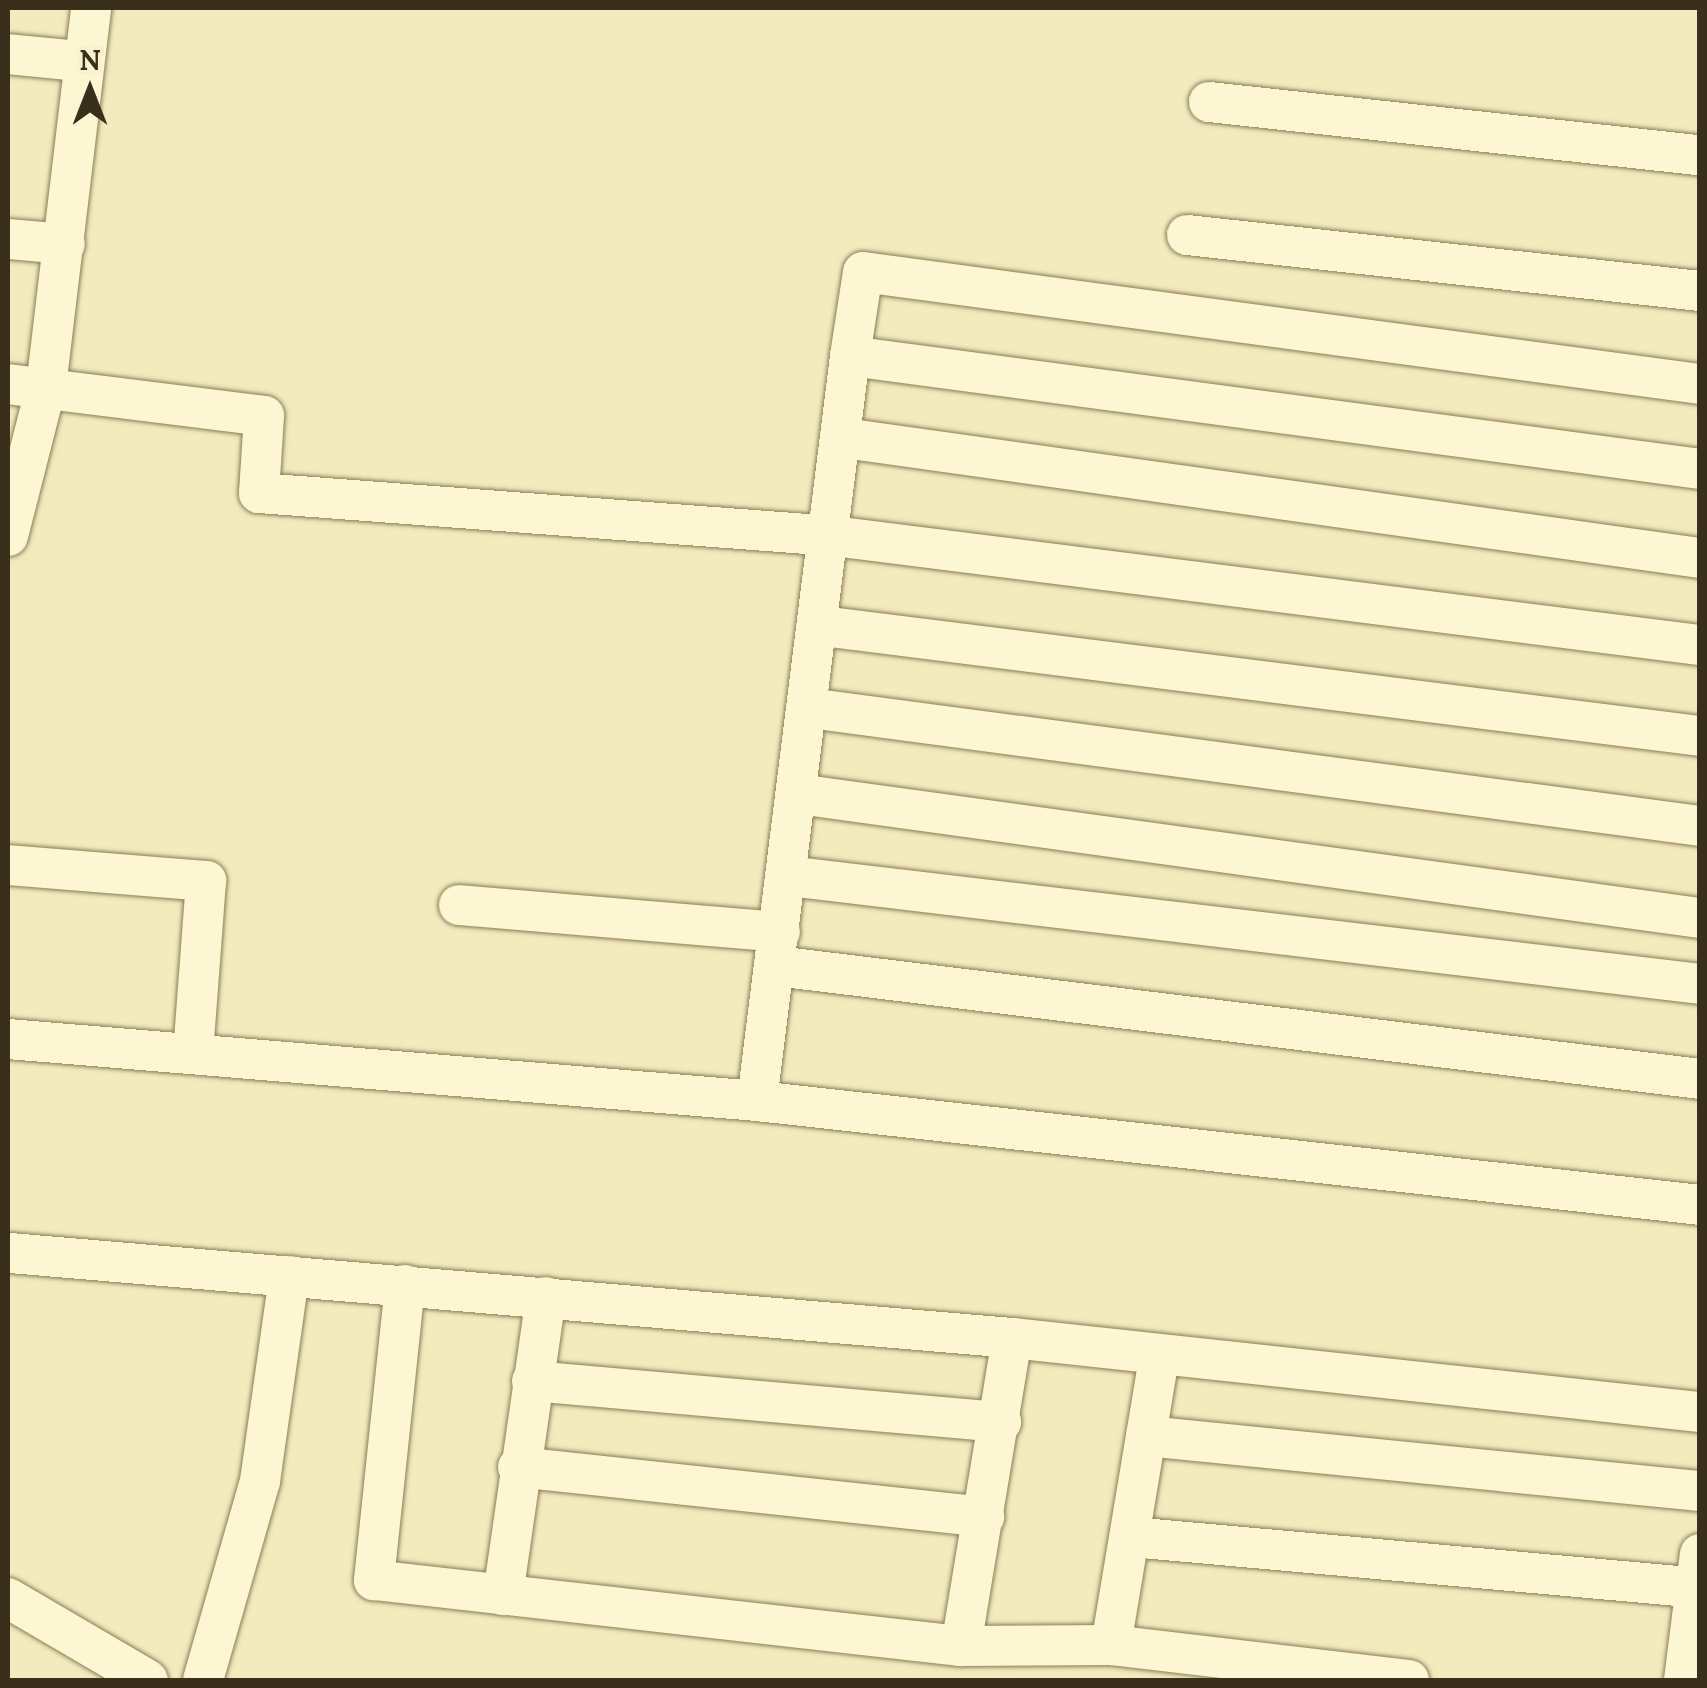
<!DOCTYPE html>
<style>
body{margin:0}
#map{position:relative;width:1707px;height:1688px;overflow:hidden;background:#f2ebbe;font-family:Lora,serif}
div>[style]{position:absolute}
[style*='--x']{left:calc(var(--x)*1px);top:calc(var(--y)*1px);width:calc(var(--w)*1px);rotate:calc(var(--a)*1deg)}
.roads{filter:drop-shadow(0 0 2px #8c7b55) drop-shadow(0 0 2px #8c7b55)}
.minor>*{height:40px;margin:-20px;padding:0 20px;transform-origin:20px;border-radius:20px;background:#fcf6d2}
span{translate:-50% -50%;white-space:nowrap;text-align:center;line-height:1.15;-webkit-text-stroke:8px #f8f3ce;paint-order:stroke}
.frame{position:absolute;inset:0;border:10px solid #3a2f1b;pointer-events:none}
.north{position:absolute;left:40px;top:40px;width:100px;height:100px;-webkit-text-stroke:8px #f8f3ce;paint-order:stroke;rotate:0deg;font-size:28px;font-weight:700;line-height:40px;text-align:center;color:#3a2f1b}
.north::after{content:'';display:block;margin:auto;width:35px;height:45px;background:#3a2f1b;clip-path:polygon(50% 0,100% 100%,50% 72%,0 100%)}
</style>
<div id="map">
<div class="roads">
<div class="minor">
<div style="--x:8;--y:54;--w:72;--a:5.6"></div>
<div style="--x:1209;--y:102;--w:494;--a:6.2"></div>
<div style="--x:1187;--y:235;--w:516;--a:6.23"></div>
<div style="--x:8;--y:239;--w:57;--a:5"></div>
<div style="--x:850;--y:356;--w:751;--a:97.12"></div>
<div style="--x:757;--y:1101;--w:949;--a:6.29"></div>
<div style="--x:8;--y:384;--w:258;--a:7.1"></div>
<div style="--x:264;--y:416;--w:77;--a:93.7"></div>
<div style="--x:259;--y:493;--w:576;--a:4.28"></div>
<div style="--x:833;--y:536;--w:874;--a:7.17"></div>
<div style="--x:1700;--y:384;--w:844;--a:-172.38"></div>
<div style="--x:863;--y:272;--w:85;--a:98.8"></div>
<div style="--x:850;--y:356;--w:857;--a:7.57"></div>
<div style="--x:844;--y:438;--w:864;--a:7.98"></div>
<div style="--x:8;--y:536;--w:154;--a:-75.7"></div>
<div style="--x:46;--y:387;--w:382;--a:-83.2"></div>
<div style="--x:822;--y:626;--w:885;--a:7.14"></div>
<div style="--x:809;--y:708;--w:899;--a:7.54"></div>
<div style="--x:798;--y:794;--w:910;--a:7.83"></div>
<div style="--x:8;--y:865;--w:199;--a:4.6"></div>
<div style="--x:206;--y:881;--w:173;--a:94.3"></div>
<div style="--x:788;--y:876;--w:918;--a:6.75"></div>
<div style="--x:459;--y:905;--w:322;--a:4.8"></div>
<div style="--x:776;--y:966;--w:931;--a:6.97"></div>
<div style="--x:8;--y:1039;--w:752;--a:4.73"></div>
<div style="--x:10;--y:1253;--w:1006;--a:4.85"></div>
<div style="--x:1012;--y:1338;--w:692;--a:6.14"></div>
<div style="--x:405;--y:1285;--w:297;--a:96"></div>
<div style="--x:374;--y:1580;--w:591;--a:6.42"></div>
<div style="--x:961;--y:1646;--w:150;--a:-0.4"></div>
<div style="--x:1111;--y:1645;--w:300;--a:6.7"></div>
<div style="--x:532;--y:1381;--w:471;--a:5"></div>
<div style="--x:1146;--y:1436;--w:557;--a:5.67"></div>
<div style="--x:518;--y:1467;--w:469;--a:6.1"></div>
<div style="--x:1131;--y:1537;--w:571;--a:5.12"></div>
<div style="--x:503;--y:1595;--w:301;--a:-81.8"></div>
<div style="--x:8;--y:1598;--w:162;--a:30.4"></div>
<div style="--x:1111;--y:1645;--w:292;--a:-80.5"></div>
<div style="--x:961;--y:1646;--w:312;--a:-80.6"></div>
<div style="--x:203;--y:1680;--w:207;--a:-74"></div>
<div style="--x:260;--y:1481;--w:207;--a:-81.9"></div>
<div style="--x:1684;--y:1680;--w:127;--a:-82.8"></div>
</div>
</div>
<div class="frame"></div>
<div class="north">N</div>
</div>
